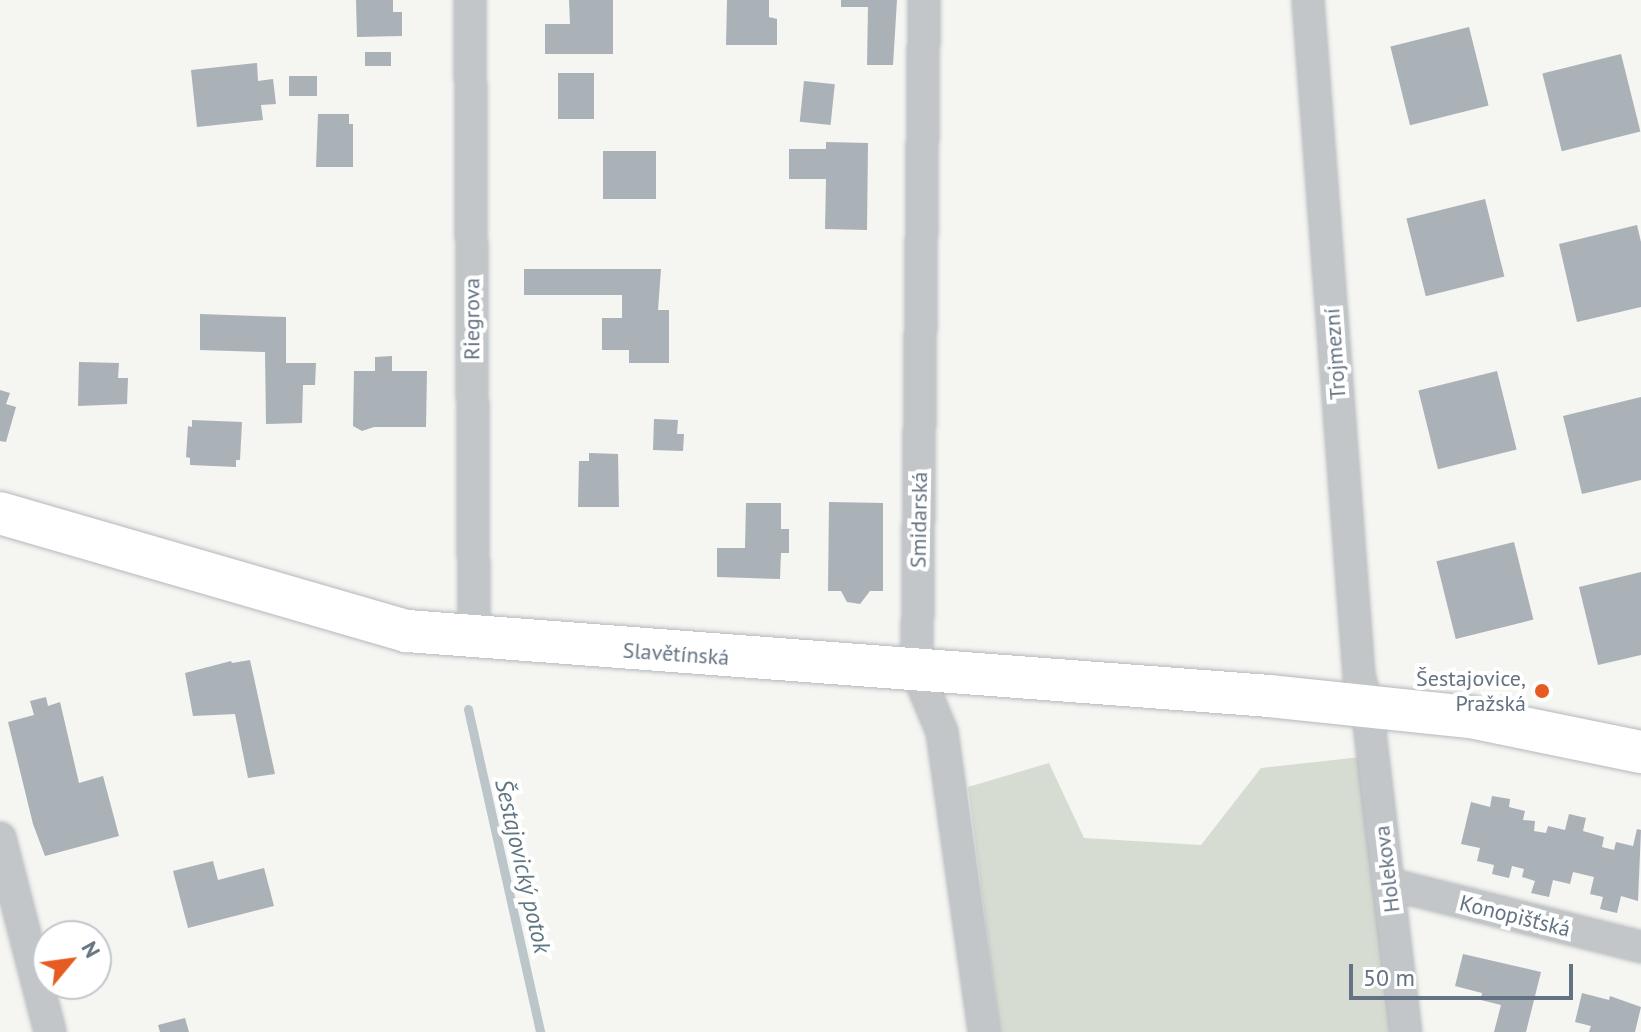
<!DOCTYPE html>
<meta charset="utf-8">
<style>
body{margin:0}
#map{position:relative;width:1641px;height:1032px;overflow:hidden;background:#f5f5f1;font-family:"PT Sans",sans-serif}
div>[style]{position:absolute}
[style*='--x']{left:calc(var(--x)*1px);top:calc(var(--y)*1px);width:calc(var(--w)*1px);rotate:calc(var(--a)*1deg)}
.green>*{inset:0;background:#d6dcd2}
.stream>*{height:9px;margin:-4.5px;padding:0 4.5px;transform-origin:4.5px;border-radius:4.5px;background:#bbc5ca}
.building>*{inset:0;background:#aab1b7;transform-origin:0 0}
.roads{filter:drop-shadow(0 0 2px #b4b9be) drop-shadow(0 0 2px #b4b9be)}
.street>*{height:30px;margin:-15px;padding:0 15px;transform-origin:15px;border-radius:15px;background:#c2c6c9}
.secondary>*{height:42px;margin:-21px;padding:0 21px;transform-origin:21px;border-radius:21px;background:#fff}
.dots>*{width:22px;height:22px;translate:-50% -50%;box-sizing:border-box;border:4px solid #fff;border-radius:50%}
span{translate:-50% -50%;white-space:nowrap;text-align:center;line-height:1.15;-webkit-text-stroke:8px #fff;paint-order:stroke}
.street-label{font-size:22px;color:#647383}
.poi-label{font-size:22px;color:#647383}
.right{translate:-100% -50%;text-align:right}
.water-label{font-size:24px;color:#5f7580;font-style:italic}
.north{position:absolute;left:32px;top:920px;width:80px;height:80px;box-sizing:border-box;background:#fff;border:2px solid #c1c7cd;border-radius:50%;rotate:61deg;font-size:22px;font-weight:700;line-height:32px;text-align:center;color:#647383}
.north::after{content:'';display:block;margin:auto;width:28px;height:36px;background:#e65b21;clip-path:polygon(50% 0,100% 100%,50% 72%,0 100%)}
.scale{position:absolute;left:1349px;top:964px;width:224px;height:36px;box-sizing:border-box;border:4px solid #647383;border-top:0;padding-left:10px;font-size:24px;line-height:28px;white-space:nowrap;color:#647383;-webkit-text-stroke:6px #fff;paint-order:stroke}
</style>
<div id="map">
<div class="green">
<div style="clip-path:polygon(1361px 757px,1399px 1032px,1000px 1032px,968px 787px,1049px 763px,1084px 838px,1201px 845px,1261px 768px)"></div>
</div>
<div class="stream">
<div style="--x:468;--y:709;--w:331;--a:77.4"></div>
</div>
<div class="building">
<div style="clip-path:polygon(356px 0,393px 0,393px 12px,402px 12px,402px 36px,357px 37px)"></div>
<div style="clip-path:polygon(569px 0,613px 0,613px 54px,545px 54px,545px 24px,570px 24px)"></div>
<div style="clip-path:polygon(727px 0,769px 0,769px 17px,777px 19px,777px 45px,726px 45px)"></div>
<div style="clip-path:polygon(841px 0,897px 0,893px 65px,867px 65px,868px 7px,841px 7px)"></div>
<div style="left:1469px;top:27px;width:81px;height:81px;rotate:76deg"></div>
<div style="left:365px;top:52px;width:26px;height:14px"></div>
<div style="left:1621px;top:54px;width:80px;height:81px;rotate:76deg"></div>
<div style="clip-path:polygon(257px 63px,258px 81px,273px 79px,276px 104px,261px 105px,263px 120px,197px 127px,191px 70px)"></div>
<div style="left:558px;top:73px;width:36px;height:46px"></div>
<div style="left:289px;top:76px;width:28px;height:20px"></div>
<div style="left:804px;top:81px;width:31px;height:41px;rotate:6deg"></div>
<div style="clip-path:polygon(318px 114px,349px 114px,349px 124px,353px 124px,353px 167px,316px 167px)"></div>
<div style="clip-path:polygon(826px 142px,868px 143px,867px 230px,825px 229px,826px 179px,789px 179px,789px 149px,826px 149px)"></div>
<div style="left:603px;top:151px;width:53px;height:48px"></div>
<div style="left:1485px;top:199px;width:80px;height:81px;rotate:76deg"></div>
<div style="clip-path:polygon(1637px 225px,1641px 242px,1641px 307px,1577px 322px,1559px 244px)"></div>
<div style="clip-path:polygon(524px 269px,661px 269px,658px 310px,669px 310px,669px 363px,629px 363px,629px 350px,602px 350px,602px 318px,622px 318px,622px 295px,524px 295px)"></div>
<div style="clip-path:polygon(200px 314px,286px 317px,286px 363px,316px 363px,315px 385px,303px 385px,302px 423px,266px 424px,265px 352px,200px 350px)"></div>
<div style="clip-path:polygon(392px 356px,392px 371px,427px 371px,426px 427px,374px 427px,362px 431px,353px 426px,354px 371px,375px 371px,375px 357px)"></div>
<div style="clip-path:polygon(79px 362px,119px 363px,118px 378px,128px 378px,127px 404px,78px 406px)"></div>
<div style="left:1497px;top:371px;width:81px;height:81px;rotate:76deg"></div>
<div style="clip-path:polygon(0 390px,10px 393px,6px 404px,16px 407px,6px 442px,0 441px)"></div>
<div style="clip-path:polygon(1641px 397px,1641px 480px,1582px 494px,1563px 416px)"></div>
<div style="clip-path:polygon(654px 419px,678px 420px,677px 434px,684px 434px,683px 451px,653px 450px)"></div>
<div style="clip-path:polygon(192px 420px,242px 422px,240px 460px,236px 460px,236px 467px,190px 465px,190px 458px,186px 457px,188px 426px,192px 427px)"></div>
<div style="clip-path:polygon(589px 453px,618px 454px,619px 507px,578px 507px,579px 461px,589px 461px)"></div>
<div style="clip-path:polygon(829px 502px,883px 503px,883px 591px,870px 591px,860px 604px,847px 602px,841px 591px,828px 591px)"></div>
<div style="clip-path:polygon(746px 503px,781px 503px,781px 529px,789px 529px,789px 553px,781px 553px,780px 579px,717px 577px,717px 548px,745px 548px)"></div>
<div style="left:1514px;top:542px;width:80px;height:80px;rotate:76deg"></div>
<div style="clip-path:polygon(1641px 572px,1641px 655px,1598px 665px,1579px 587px)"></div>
<div style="clip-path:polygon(250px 660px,275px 774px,248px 778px,235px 714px,193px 716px,185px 673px,231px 661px,232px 663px)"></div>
<div style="clip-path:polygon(46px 697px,48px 706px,60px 702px,79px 783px,103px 776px,119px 836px,45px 856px,33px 824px,8px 722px,34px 715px,30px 701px)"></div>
<div style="clip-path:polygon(1492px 796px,1510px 799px,1509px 807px,1525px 811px,1523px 820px,1535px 821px,1534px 831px,1546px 833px,1548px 826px,1565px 830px,1569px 814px,1586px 818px,1583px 831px,1604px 837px,1602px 847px,1614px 850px,1616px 842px,1633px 846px,1637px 829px,1641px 830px,1638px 901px,1621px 896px,1617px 913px,1600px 909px,1603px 897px,1590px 894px,1594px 877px,1573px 872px,1570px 884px,1553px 880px,1549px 897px,1531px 893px,1535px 881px,1522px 877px,1524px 869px,1512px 866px,1509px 878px,1492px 874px,1494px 865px,1477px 861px,1480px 848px,1461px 844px,1471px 802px,1490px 807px)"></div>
<div style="clip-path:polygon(213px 861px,218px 880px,264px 868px,274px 906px,188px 928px,173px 871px)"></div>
<div style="clip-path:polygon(1463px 954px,1541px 972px,1526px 1032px,1494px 1032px,1501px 1005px,1481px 1000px,1482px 993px,1455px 986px)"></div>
<div style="clip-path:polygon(1582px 993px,1609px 1000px,1610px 996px,1641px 1007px,1635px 1032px,1589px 1032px,1591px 1026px,1575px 1022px)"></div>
<div style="clip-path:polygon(185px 1018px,189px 1032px,160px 1032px,158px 1025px)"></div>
</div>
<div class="roads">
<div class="street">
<div style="--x:470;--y:0;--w:638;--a:89.64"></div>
<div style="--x:924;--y:0;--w:672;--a:90.6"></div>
<div style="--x:917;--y:672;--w:65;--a:67.4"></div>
<div style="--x:942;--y:732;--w:303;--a:82"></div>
<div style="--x:1308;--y:0;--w:677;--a:85.68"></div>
<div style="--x:1359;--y:675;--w:33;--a:76"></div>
<div style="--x:1367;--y:707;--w:327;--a:83.2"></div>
<div style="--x:0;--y:838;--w:200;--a:75.5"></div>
<div style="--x:1389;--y:884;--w:260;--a:14"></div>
</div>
<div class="secondary">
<div style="--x:0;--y:513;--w:424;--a:16.2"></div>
<div style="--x:407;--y:631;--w:864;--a:4.31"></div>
<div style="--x:1269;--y:696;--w:202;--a:6"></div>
<div style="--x:1470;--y:717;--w:175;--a:11.6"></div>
</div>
</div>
<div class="dots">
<div style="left:1542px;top:691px;background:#e65b21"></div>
</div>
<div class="street-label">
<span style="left:472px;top:319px;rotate:-90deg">Riegrova</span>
<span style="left:1335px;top:354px;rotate:-94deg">Trojmezní</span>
<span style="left:919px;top:520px;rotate:-89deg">Smidarská</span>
<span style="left:676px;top:654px;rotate:4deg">Slavětínská</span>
<span style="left:1387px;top:869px;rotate:-97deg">Holekova</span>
<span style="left:1515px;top:916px;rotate:14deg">Konopišťská</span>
</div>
<div class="poi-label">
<span class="right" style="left:1526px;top:691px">Šestajovice,<br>Pražská</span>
</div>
<div class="water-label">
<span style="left:523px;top:866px;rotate:77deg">Šestajovický potok</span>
</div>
<div class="north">N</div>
<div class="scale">50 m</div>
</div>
